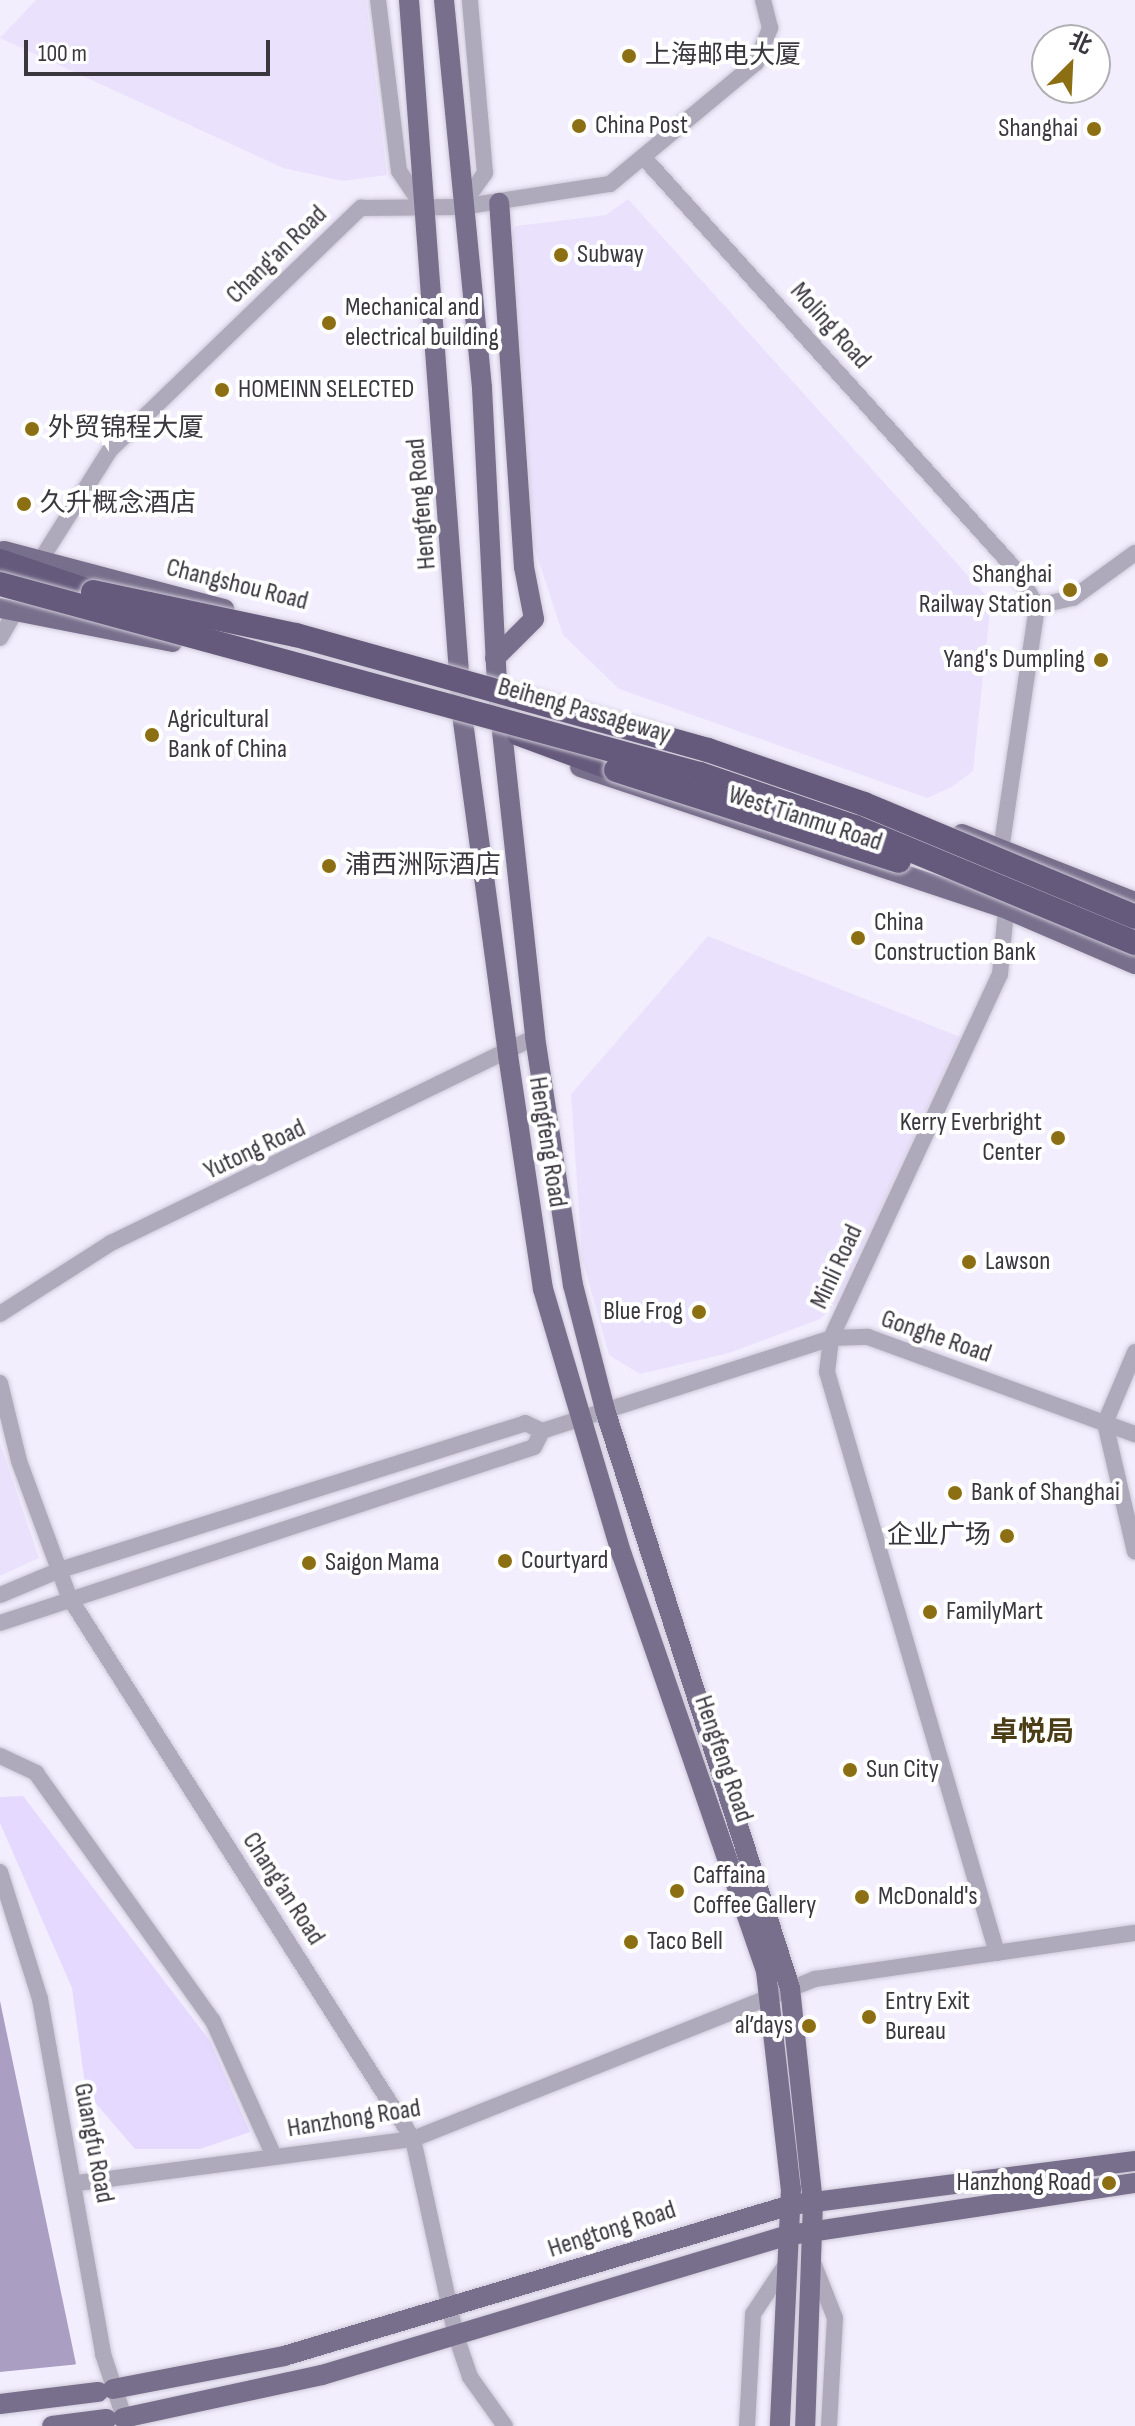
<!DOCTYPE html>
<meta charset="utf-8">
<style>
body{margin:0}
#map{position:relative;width:1135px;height:2426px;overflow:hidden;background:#f3eefe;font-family:"Sofia Sans Condensed","Noto Sans SC",sans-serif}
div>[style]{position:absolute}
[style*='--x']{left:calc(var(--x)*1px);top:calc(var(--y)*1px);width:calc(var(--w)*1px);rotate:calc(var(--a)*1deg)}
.built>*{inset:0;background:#eae2fd}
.green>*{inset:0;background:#e5d9ff}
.water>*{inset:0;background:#aa9ec2}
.pier>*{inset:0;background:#f3eefe}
.roads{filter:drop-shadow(0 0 2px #cec9d8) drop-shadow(0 0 2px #cec9d8)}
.minor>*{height:16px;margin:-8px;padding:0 8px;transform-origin:8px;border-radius:8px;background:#afaabb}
.major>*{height:20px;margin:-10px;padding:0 10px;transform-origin:10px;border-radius:10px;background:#786f8c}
.highway>*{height:24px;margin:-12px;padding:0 12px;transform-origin:12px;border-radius:12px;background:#655a7b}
.bridges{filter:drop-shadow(0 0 2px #cec9d8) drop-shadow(0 0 2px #cec9d8)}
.highway-bridge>*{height:24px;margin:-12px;padding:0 12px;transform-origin:12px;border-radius:12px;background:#655a7b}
.dots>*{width:22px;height:22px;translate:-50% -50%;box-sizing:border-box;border:4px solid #fff;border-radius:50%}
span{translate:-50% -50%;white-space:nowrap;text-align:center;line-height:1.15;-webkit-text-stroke:8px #fff;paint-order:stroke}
.poi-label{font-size:26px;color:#3a373f}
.left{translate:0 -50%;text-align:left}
.right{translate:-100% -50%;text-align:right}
.street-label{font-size:26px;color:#3a373f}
.neighbourhood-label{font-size:28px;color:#4b3d15;font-weight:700}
.north{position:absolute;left:1031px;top:24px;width:80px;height:80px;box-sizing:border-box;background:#fff;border:2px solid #b0afb2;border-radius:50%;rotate:24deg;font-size:22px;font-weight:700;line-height:32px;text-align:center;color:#3a373f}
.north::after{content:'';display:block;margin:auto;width:28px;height:36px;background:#8c6f12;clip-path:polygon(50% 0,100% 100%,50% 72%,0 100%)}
.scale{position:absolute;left:24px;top:40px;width:246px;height:36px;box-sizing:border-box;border:4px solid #3a373f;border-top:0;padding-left:10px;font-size:24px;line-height:28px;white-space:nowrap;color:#3a373f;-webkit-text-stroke:6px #fff;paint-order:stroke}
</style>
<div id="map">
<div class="built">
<div style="clip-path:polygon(36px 0,366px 0,387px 175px,343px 181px,283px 168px,0 38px)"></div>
<div style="clip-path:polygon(628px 199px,991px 601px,973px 771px,952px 787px,927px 798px,619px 689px,563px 635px,534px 547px,506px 238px,516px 226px,606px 215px)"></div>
<div style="clip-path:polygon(708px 936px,960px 1037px,836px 1304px,820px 1319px,729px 1353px,640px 1374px,609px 1355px,582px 1258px,571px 1094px)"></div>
<div style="clip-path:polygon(0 1443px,39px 1558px,0 1576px)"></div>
</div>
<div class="green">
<div style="clip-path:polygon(23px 1796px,210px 2041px,250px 2132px,200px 2149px,135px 2149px,86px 2092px,72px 1988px,0 1823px,0 1797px)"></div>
</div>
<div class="water">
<div style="clip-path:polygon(0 2001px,76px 2364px,0 2426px)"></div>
</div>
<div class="pier">
<div style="clip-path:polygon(80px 2364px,101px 2426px,0 2426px,0 2372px)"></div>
</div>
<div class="roads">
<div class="minor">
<div style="--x:378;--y:0;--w:172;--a:83"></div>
<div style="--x:399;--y:171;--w:45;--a:56"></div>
<div style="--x:646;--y:160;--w:551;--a:47.94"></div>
<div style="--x:1015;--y:569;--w:43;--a:59.3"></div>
<div style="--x:461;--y:207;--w:42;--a:-54.8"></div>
<div style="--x:485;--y:173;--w:174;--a:-95"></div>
<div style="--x:40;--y:561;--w:131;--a:-57.8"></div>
<div style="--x:110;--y:450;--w:349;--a:-44"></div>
<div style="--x:361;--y:208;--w:100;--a:-0.6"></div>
<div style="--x:461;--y:207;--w:151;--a:-8.8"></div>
<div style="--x:610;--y:184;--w:190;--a:-39.7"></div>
<div style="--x:756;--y:63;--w:38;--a:-68"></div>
<div style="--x:770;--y:28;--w:29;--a:-104"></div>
<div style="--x:1037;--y:606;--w:37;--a:-13"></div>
<div style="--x:1073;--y:598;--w:77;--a:-36"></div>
<div style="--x:0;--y:638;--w:34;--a:-60"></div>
<div style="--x:1000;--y:857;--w:254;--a:-81.6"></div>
<div style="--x:0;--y:1314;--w:132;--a:-32.6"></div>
<div style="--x:111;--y:1243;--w:471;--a:-25.9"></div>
<div style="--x:1135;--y:1352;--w:77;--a:112.9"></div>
<div style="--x:1105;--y:1423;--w:132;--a:76.9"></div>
<div style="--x:0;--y:1383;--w:80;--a:76.3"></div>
<div style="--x:19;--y:1461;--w:145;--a:69.8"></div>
<div style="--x:69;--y:1597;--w:642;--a:57.6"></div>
<div style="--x:413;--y:2139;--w:202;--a:77.7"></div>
<div style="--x:456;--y:2336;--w:43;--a:71.1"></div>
<div style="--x:470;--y:2377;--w:60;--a:54.5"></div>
<div style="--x:542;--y:1431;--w:304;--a:-17.8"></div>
<div style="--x:831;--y:1338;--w:37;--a:-2"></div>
<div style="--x:868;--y:1337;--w:284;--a:20"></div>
<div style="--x:0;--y:1595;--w:65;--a:-22.6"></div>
<div style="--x:60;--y:1570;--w:488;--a:-17.5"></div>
<div style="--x:525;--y:1423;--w:19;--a:25"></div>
<div style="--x:0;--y:1623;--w:562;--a:-18.24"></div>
<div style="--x:534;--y:1447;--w:18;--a:-63"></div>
<div style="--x:0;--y:1756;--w:40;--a:25"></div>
<div style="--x:36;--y:1773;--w:305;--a:54.5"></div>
<div style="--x:213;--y:2021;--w:148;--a:65.7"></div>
<div style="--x:0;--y:1872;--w:133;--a:72.5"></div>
<div style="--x:40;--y:1999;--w:361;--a:79.9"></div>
<div style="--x:103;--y:2354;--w:76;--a:71.6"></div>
<div style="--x:997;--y:1953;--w:605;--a:-106.31"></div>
<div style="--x:827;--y:1372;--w:34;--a:-83"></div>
<div style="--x:831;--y:1338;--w:401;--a:-65.1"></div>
<div style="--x:1000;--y:974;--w:74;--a:-84.6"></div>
<div style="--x:78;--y:2183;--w:338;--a:-7.5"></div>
<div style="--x:413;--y:2139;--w:433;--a:-21.7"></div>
<div style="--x:815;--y:1979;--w:323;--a:-8.2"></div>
<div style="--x:812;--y:2260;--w:62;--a:68.4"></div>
<div style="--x:835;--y:2318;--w:108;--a:93.2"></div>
<div style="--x:747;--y:2426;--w:112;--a:-86.9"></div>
<div style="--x:753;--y:2314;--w:65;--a:-56.3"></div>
</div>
<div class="major">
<div style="--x:409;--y:0;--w:716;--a:85.75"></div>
<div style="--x:462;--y:714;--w:344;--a:82.3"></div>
<div style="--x:508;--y:1055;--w:237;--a:81.5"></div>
<div style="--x:543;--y:1289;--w:277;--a:73.5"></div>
<div style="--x:622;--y:1555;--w:440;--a:70.9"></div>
<div style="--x:766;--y:1971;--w:219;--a:83.5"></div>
<div style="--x:791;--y:2189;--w:237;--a:92.7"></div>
<div style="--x:444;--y:0;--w:390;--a:84.4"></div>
<div style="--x:482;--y:388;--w:297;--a:87.1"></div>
<div style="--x:497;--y:685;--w:354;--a:83.8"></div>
<div style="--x:535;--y:1037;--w:251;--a:81.3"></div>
<div style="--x:573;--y:1285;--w:129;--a:75.6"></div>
<div style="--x:605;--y:1410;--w:607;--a:72.25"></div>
<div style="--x:790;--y:1988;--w:215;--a:83.9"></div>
<div style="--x:813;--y:2202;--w:224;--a:92"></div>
<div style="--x:4;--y:551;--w:228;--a:14.8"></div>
<div style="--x:0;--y:608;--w:176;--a:11.1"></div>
<div style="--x:495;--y:658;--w:55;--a:-45"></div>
<div style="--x:534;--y:619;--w:53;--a:-100.9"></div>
<div style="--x:524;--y:567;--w:365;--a:-93.9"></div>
<div style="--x:580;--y:767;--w:452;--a:18.4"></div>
<div style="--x:1009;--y:910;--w:137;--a:23.2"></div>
<div style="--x:962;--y:834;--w:186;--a:21.5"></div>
<div style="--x:113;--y:2389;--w:174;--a:-10.9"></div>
<div style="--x:284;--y:2356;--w:529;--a:-16.59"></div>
<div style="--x:791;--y:2205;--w:347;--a:-7.3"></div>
<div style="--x:0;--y:2404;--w:99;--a:-7"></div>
<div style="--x:123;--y:2418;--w:204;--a:-12.2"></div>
<div style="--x:322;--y:2375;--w:488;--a:-16.7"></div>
<div style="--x:790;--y:2235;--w:349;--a:-8.6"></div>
<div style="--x:52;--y:2426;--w:55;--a:-7.3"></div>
</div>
<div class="highway">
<div style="--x:0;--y:561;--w:96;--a:18.8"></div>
<div style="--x:519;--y:734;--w:103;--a:20.4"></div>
</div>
</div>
<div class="bridges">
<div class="highway-bridge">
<div style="--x:0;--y:584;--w:725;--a:15.19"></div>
<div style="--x:700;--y:774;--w:164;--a:18.9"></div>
<div style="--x:855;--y:827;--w:303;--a:22.5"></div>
<div style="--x:93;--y:592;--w:208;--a:12"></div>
<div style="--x:296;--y:635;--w:428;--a:15.6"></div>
<div style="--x:708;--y:750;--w:165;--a:19.1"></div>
<div style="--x:864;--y:804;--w:294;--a:22.6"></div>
<div style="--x:616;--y:770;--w:297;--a:17.8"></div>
</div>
</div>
<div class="dots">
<div style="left:629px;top:56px;background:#8c6f12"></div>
<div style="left:579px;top:126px;background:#8c6f12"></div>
<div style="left:1094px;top:129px;background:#8c6f12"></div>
<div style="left:561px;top:255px;background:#8c6f12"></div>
<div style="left:329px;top:323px;background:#8c6f12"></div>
<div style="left:222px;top:390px;background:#8c6f12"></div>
<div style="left:32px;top:429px;background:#8c6f12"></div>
<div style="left:24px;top:504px;background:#8c6f12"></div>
<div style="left:1070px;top:590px;background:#8c6f12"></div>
<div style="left:1101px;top:660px;background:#8c6f12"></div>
<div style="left:152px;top:735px;background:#8c6f12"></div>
<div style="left:329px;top:866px;background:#8c6f12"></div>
<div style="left:858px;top:938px;background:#8c6f12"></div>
<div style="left:1058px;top:1138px;background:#8c6f12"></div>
<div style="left:969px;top:1262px;background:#8c6f12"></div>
<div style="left:699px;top:1312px;background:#8c6f12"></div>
<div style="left:955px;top:1493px;background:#8c6f12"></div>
<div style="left:1007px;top:1536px;background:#8c6f12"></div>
<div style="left:505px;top:1561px;background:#8c6f12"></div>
<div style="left:309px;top:1563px;background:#8c6f12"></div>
<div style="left:930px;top:1612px;background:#8c6f12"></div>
<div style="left:850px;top:1770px;background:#8c6f12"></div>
<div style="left:677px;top:1891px;background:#8c6f12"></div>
<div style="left:862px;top:1897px;background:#8c6f12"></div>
<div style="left:631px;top:1942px;background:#8c6f12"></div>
<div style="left:869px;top:2017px;background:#8c6f12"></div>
<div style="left:809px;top:2026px;background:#8c6f12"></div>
<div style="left:1109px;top:2183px;background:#8c6f12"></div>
</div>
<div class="poi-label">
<span class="left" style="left:645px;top:56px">上海邮电大厦</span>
<span class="left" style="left:595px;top:126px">China Post</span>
<span class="right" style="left:1078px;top:129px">Shanghai</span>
<span class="left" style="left:577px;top:255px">Subway</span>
<span class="left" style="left:345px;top:323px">Mechanical and<br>electrical building</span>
<span class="left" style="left:238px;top:390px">HOMEINN SELECTED</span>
<span class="left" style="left:48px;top:429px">外贸锦程大厦</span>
<span class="left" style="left:40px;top:504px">久升概念酒店</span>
<span class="right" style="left:1052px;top:590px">Shanghai<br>Railway Station</span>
<span class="right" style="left:1085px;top:660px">Yang's Dumpling</span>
<span class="left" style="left:168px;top:735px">Agricultural<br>Bank of China</span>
<span class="left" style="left:345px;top:866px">浦西洲际酒店</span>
<span class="left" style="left:874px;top:938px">China<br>Construction Bank</span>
<span class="right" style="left:1042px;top:1138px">Kerry Everbright<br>Center</span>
<span class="left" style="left:985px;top:1262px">Lawson</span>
<span class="right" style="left:683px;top:1312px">Blue Frog</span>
<span class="left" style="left:971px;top:1493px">Bank of Shanghai</span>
<span class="right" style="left:991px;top:1536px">企业广场</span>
<span class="left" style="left:521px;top:1561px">Courtyard</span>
<span class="left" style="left:325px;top:1563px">Saigon Mama</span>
<span class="left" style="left:946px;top:1612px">FamilyMart</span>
<span class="left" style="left:866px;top:1770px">Sun City</span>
<span class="left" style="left:693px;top:1891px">Caffaina<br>Coffee Gallery</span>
<span class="left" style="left:878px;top:1897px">McDonald's</span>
<span class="left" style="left:647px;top:1942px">Taco Bell</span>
<span class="left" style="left:885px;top:2017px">Entry Exit<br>Bureau</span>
<span class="right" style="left:793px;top:2026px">al’days</span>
<span class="right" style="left:1091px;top:2183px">Hanzhong Road</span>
</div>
<div class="street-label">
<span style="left:277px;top:255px;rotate:-44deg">Chang'an Road</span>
<span style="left:830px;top:326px;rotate:48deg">Moling Road</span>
<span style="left:422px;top:504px;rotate:-95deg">Hengfeng Road</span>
<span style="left:237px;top:585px;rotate:14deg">Changshou Road</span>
<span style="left:584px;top:711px;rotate:16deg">Beiheng Passageway</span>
<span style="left:805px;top:819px;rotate:18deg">West Tianmu Road</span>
<span style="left:547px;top:1142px;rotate:81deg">Hengfeng Road</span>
<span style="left:255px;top:1150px;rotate:-25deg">Yutong Road</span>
<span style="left:837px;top:1267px;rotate:-65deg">Minli Road</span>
<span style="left:936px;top:1337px;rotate:19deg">Gonghe Road</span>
<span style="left:723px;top:1759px;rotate:71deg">Hengfeng Road</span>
<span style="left:283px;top:1889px;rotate:57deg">Chang'an Road</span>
<span style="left:354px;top:2119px;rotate:-9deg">Hanzhong Road</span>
<span style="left:93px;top:2143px;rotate:79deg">Guangfu Road</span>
<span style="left:612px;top:2230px;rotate:-18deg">Hengtong Road</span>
</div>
<div class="neighbourhood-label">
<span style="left:1032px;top:1733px">卓悦局</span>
</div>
<div class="north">北</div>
<div class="scale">100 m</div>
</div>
